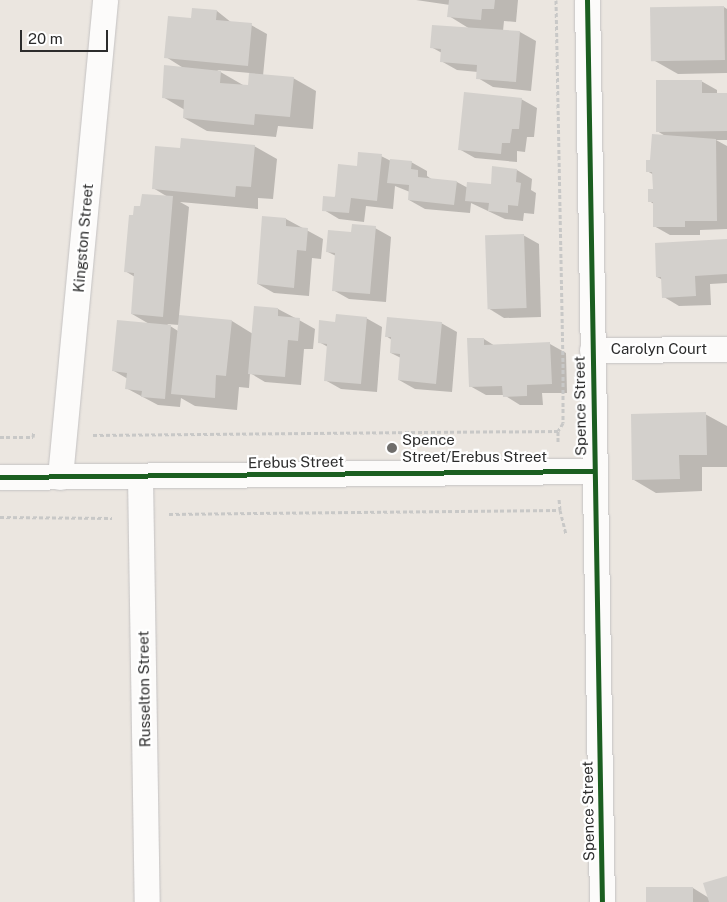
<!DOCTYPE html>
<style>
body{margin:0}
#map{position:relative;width:727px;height:902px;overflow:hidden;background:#ebe6e0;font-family:"Public Sans",sans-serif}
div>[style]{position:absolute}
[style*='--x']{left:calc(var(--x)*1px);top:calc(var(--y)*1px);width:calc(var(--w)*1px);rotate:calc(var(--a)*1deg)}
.shadow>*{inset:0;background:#0003}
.building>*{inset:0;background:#d3d0cc;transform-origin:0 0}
.path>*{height:3px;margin-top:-1.5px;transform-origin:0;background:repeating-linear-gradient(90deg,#c8c8c7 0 4px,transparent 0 6.5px)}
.roads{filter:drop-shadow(0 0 1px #c4c2c2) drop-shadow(0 0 1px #c4c2c2)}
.minor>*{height:25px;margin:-12.5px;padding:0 12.5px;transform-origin:12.5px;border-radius:12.5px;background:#fcfbfa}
.cycleway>*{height:5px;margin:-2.5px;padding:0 2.5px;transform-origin:2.5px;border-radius:2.5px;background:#1b5e20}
.dots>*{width:14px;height:14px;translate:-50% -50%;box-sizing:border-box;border:2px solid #fff;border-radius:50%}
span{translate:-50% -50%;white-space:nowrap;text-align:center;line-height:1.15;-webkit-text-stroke:4.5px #fff;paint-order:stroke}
.street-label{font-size:15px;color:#2c2c2c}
.poi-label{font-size:15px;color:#2c2c2c}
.left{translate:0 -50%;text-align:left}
.scale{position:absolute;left:20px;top:30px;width:88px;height:22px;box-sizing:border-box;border:2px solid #2c2c2c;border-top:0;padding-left:6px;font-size:15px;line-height:18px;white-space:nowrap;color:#2c2c2c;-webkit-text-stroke:4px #fff;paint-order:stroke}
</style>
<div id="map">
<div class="shadow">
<div style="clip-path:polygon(416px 0,518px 0,516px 22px,504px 21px,503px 31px,520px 32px,536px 41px,531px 91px,493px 87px,478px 78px,478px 72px,457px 70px,441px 61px,442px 53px,431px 47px,470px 29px,449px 16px,450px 5px)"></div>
<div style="clip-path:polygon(724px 7px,727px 9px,727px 73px,678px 74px,655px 61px)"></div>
<div style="clip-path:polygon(evenodd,217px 11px,232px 23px,251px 25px,267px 34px,263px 76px,293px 78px,316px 91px,313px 129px,278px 126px,276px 137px,207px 131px,184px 118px,185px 110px,163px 97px,185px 69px,166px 57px,192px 19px,217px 11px,217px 70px,250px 73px,249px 87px,243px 85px,217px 70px)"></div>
<div style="clip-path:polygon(701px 81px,717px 90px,717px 95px,727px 94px,727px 140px,716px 140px,727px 146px,727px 229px,700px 230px,700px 235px,670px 235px,654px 226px,654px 204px,649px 201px,654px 190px,654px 175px,647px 171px,667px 137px,657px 131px)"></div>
<div style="clip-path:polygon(521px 99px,537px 108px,534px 137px,527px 137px,525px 152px,517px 151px,517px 162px,475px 158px,459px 149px)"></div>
<div style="clip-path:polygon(evenodd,254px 146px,277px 159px,273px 199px,258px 198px,258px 209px,180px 202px,189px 207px,179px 316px,232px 321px,253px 334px,255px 307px,278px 309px,299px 320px,315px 329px,313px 349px,304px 349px,301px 385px,265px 382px,250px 373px,249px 388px,239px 387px,237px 410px,195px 406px,181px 398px,180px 407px,158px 405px,126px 388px,128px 379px,114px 371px,151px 325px,132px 314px,135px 277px,125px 271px,134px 216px,141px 208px,168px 197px,153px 188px,182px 149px,254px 146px,167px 324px,179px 325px,178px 331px,167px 324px)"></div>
<div style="clip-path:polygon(381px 156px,391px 161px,411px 162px,427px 171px,427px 176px,433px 180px,457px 182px,468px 188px,492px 185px,517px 170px,532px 179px,531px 190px,536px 193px,534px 214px,524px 213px,523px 221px,505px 219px,471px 203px,470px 213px,425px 209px,409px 200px,410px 192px,395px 186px,393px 209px,366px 206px,364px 222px,339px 219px,324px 210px,358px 168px)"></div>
<div style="clip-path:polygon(264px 217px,286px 219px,323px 239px,321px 259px,312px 258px,309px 296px,274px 293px,258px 284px)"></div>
<div style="clip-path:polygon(375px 228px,391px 237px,386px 302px,349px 299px,333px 290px,336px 256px,328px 252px,352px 234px)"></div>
<div style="clip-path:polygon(523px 235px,539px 244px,541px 317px,504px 318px,488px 308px)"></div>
<div style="clip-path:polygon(727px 240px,727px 283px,710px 284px,711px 305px,679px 306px,664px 297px,663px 280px,657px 277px)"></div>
<div style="clip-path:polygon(366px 318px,382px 327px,377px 392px,341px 389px,325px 380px,328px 347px,319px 342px,336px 323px)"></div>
<div style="clip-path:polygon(441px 323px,457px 332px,452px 392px,415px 389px,399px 380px,401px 358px,391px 353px,392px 340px,386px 336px)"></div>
<div style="clip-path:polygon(484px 339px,495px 346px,550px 344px,566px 353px,567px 393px,542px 393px,543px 405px,520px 405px,504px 395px,486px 395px,470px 386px)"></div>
<div style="clip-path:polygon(705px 414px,727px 426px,727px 467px,702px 467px,702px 491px,656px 493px,634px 480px)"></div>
<div style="clip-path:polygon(727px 877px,727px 902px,647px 902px,693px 888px,709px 898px)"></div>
</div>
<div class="building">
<div style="clip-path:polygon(449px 0,495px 0,494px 9px,482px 9px,481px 20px,447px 17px)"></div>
<div style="left:724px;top:6px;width:54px;height:74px;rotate:89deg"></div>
<div style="clip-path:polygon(192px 8px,217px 10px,216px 20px,252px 23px,248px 66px,164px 58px,168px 16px,191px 18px)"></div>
<div style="clip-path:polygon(432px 25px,520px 31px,516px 82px,476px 79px,477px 65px,440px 62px,441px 49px,430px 48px)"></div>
<div style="clip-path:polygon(164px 65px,221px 71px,220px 83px,248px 85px,249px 73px,294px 77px,290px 117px,255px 114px,254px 125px,183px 118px,184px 100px,162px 98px)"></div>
<div style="clip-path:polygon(656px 80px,702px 80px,702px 93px,727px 93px,727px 131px,656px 132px)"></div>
<div style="clip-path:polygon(464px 92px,522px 98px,519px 129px,512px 129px,510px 143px,502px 143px,501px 154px,458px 150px)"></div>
<div style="clip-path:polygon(652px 134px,716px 139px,717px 221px,685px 221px,685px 227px,653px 227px,653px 202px,648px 202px,648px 189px,653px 189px,652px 172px,646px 172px,646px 160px,650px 160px)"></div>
<div style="clip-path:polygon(181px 138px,255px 145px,251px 187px,236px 186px,235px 197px,152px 189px,155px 146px,180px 148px)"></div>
<div style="clip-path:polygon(358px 152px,382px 154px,377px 201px,351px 198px,349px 213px,322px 211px,323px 196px,335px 197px,338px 164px,357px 166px)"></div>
<div style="clip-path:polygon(390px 159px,412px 161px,411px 169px,418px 170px,418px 177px,457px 181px,454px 205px,408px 200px,409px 185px,387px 183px)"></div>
<div style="clip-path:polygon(492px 166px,517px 169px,516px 182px,521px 183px,518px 206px,508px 205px,508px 213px,488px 211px,489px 203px,465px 201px,467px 182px,491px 184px)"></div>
<div style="clip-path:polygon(142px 194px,173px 196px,163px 317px,131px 314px,134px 273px,124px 272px,129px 215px,133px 215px,134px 206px,140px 206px)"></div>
<div style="clip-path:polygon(262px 216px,286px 218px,286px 226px,308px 228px,306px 251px,297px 250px,294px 288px,257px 284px)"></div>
<div style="clip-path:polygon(352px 224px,376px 226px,370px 294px,332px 291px,335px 253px,326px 252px,328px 230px,351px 232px)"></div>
<div style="left:524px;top:234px;width:74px;height:39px;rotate:88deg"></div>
<div style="clip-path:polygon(727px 239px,727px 274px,695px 276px,696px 296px,662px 298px,661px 277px,656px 277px,655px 243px)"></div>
<div style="clip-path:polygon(254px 306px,278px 308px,278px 316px,300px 318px,298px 341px,288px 340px,285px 377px,248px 374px)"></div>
<div style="clip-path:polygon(336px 314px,367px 317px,361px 384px,324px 381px,327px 344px,318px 343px,319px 320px,335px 322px)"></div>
<div style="clip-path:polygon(179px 315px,232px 320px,226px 376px,216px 375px,215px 398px,171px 394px)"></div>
<div style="clip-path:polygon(387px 317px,442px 322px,436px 384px,398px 380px,400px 354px,390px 353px,391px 337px,385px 337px)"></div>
<div style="clip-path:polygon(117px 320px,171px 325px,165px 399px,141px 397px,142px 391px,125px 389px,127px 373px,112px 371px)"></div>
<div style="clip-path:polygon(467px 338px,484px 338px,484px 345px,550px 342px,552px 384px,527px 385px,527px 396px,503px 397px,502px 386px,469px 387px)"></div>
<div style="clip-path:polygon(706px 412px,707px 455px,679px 455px,680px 479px,632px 480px,631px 414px)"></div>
<div style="clip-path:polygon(727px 876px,727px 902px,709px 902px,703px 883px)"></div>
<div style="left:646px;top:887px;width:47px;height:15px"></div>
</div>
<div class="path">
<div style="--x:556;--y:0;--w:363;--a:88.9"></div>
<div style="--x:563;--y:363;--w:60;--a:90"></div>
<div style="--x:563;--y:423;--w:9;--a:122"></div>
<div style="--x:93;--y:435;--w:465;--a:-0.5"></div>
<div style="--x:558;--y:431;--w:13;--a:90"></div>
<div style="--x:0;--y:437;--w:33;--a:0"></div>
<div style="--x:33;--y:437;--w:6;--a:-81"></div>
<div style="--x:560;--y:510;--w:25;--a:76"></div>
<div style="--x:169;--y:514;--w:391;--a:-0.6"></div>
<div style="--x:560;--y:510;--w:12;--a:-95"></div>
<div style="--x:0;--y:517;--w:112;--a:0.5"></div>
</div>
<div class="roads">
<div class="minor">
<div style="--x:587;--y:0;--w:902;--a:89.05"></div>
<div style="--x:592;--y:350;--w:135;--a:-0.4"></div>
<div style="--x:140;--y:476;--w:426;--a:89.1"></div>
<div style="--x:0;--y:477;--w:593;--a:-0.58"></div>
<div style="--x:60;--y:477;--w:479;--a:-84.6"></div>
</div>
</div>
<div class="cycleway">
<div style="--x:587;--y:0;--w:902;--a:89.05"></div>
<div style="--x:0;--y:477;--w:593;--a:-0.58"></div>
</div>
<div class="dots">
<div style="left:392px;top:448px;background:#6f6d6b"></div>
</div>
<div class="street-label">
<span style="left:83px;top:238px;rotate:-85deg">Kingston Street</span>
<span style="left:659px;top:349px">Carolyn Court</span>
<span style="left:580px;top:406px;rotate:-91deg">Spence Street</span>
<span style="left:296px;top:462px;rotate:-1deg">Erebus Street</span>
<span style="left:144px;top:689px;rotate:-91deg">Russelton Street</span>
<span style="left:588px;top:811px;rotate:-91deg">Spence Street</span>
</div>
<div class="poi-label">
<span class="left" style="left:402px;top:448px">Spence<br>Street/Erebus Street</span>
</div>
<div class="scale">20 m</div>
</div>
